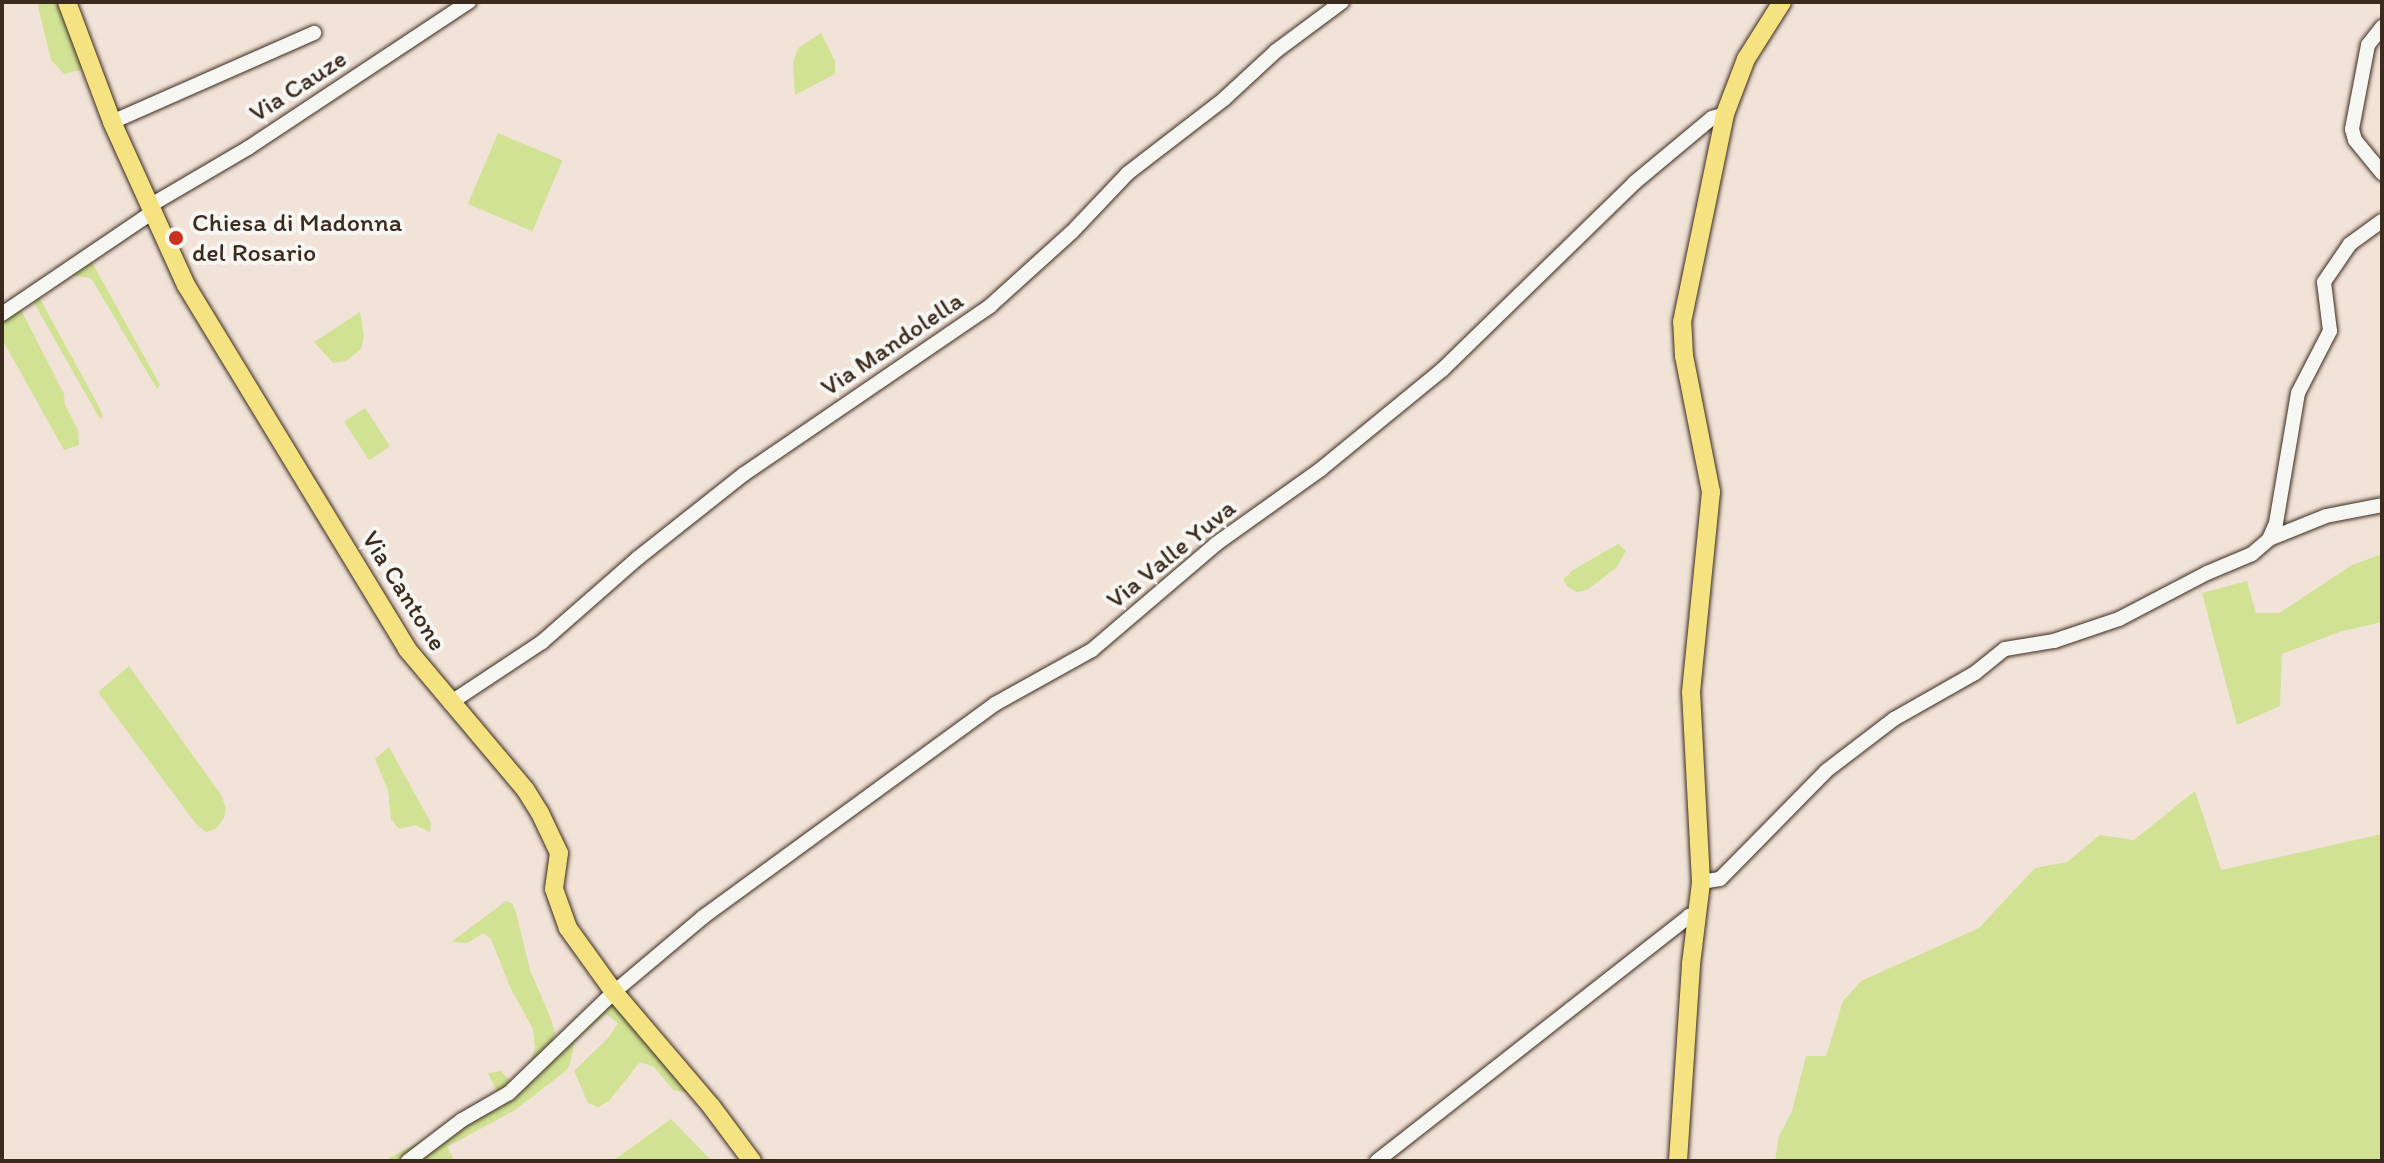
<!DOCTYPE html>
<style>
body{margin:0}
#map{position:relative;width:2384px;height:1163px;overflow:hidden;background:#f2e3d8;font-family:Itim,sans-serif}
div>[style]{position:absolute}
[style*='--x']{left:calc(var(--x)*1px);top:calc(var(--y)*1px);width:calc(var(--w)*1px);rotate:calc(var(--a)*1deg)}
.green>*{inset:0;background:#d1e295;transform-origin:0 0}
.roads{filter:drop-shadow(0 0 2px #3b2a1e) drop-shadow(0 0 2px #3b2a1e)}
.minor>*{height:14px;margin:-7px;padding:0 7px;transform-origin:7px;border-radius:7px;background:#f6f6f2}
.major>*{height:18px;margin:-9px;padding:0 9px;transform-origin:9px;border-radius:9px;background:#f5e381}
.dots>*{width:22px;height:22px;translate:-50% -50%;box-sizing:border-box;border:4px solid #f6f6f2;border-radius:50%}
span{translate:-50% -50%;white-space:nowrap;text-align:center;line-height:1.15;-webkit-text-stroke:8px #f6f6f2;paint-order:stroke}
.street-label{font-size:26px;color:#3b2a1e}
.poi-label{font-size:26px;color:#3b2a1e}
.left{translate:0 -50%;text-align:left}
.frame{position:absolute;inset:0;border:4px solid #3b2a1e;pointer-events:none}
</style>
<div id="map">
<div class="green">
<div style="clip-path:polygon(37px 2px,63px 2px,86px 65px,80px 70px,64px 74px,51px 60px)"></div>
<div style="clip-path:polygon(821px 33px,835px 61px,835px 74px,795px 95px,793px 64px,798px 48px)"></div>
<div style="left:498px;top:133px;width:70px;height:77px;rotate:23deg"></div>
<div style="clip-path:polygon(89px 257px,160px 385px,157px 389px,91px 278px,69px 275px,39px 297px,97px 403px,103px 416px,100px 419px,31px 298px)"></div>
<div style="clip-path:polygon(19px 306px,64px 394px,65px 405px,78px 430px,79px 445px,64px 450px,3px 341px,2px 316px)"></div>
<div style="clip-path:polygon(360px 312px,364px 337px,361px 349px,346px 361px,333px 363px,314px 342px)"></div>
<div style="left:365px;top:408px;width:46px;height:25px;rotate:57deg"></div>
<div style="clip-path:polygon(1618px 544px,1626px 551px,1616px 568px,1587px 590px,1577px 592px,1568px 587px,1563px 580px,1573px 570px)"></div>
<div style="clip-path:polygon(2382px 554px,2382px 622px,2339px 632px,2282px 654px,2280px 706px,2237px 725px,2202px 593px,2247px 581px,2256px 613px,2279px 613px,2352px 565px)"></div>
<div style="clip-path:polygon(129px 666px,221px 795px,226px 808px,224px 818px,216px 829px,206px 832px,196px 824px,98px 692px)"></div>
<div style="clip-path:polygon(389px 747px,431px 823px,430px 832px,415px 825px,399px 829px,391px 819px,388px 790px,375px 759px)"></div>
<div style="clip-path:polygon(2195px 791px,2221px 870px,2382px 834px,2382px 1161px,1775px 1161px,1779px 1136px,1792px 1111px,1806px 1056px,1826px 1056px,1843px 1001px,1861px 981px,1979px 928px,2035px 868px,2067px 862px,2100px 835px,2134px 840px)"></div>
<div style="clip-path:polygon(506px 901px,513px 904px,516px 913px,530px 970px,551px 1019px,555px 1034px,551px 1045px,613px 999px,691px 1093px,673px 1090px,654px 1067px,640px 1062px,609px 1101px,598px 1107px,588px 1103px,574px 1071px,609px 1037px,618px 1023px,606px 1014px,575px 1041px,569px 1067px,558px 1077px,515px 1110px,447px 1147px,455px 1161px,384px 1161px,421px 1141px,428px 1151px,497px 1092px,488px 1073px,501px 1071px,512px 1083px,525px 1073px,531px 1061px,535px 1049px,533px 1029px,510px 987px,491px 939px,484px 933px,467px 943px,451px 942px)"></div>
<div style="clip-path:polygon(671px 1119px,712px 1161px,612px 1161px,621px 1155px)"></div>
</div>
<div class="roads">
<div class="minor">
<div style="--x:2382;--y:27;--w:23;--a:128"></div>
<div style="--x:2368;--y:45;--w:86;--a:100.8"></div>
<div style="--x:2352;--y:129;--w:11;--a:75"></div>
<div style="--x:2355;--y:140;--w:43;--a:50.7"></div>
<div style="--x:112;--y:122;--w:221;--a:-23.8"></div>
<div style="--x:151;--y:205;--w:113;--a:-30.4"></div>
<div style="--x:248;--y:148;--w:265;--a:-33.5"></div>
<div style="--x:2;--y:314;--w:184;--a:-34.1"></div>
<div style="--x:2269;--y:539;--w:17;--a:-66"></div>
<div style="--x:2276;--y:523;--w:132;--a:-80.4"></div>
<div style="--x:2298;--y:393;--w:70;--a:-62.7"></div>
<div style="--x:2330;--y:331;--w:49;--a:-97"></div>
<div style="--x:2324;--y:282;--w:46;--a:-55.6"></div>
<div style="--x:2350;--y:244;--w:39;--a:-36"></div>
<div style="--x:450;--y:703;--w:110;--a:-33.5"></div>
<div style="--x:542;--y:642;--w:128;--a:-41.2"></div>
<div style="--x:638;--y:558;--w:135;--a:-38.4"></div>
<div style="--x:744;--y:474;--w:298;--a:-34.3"></div>
<div style="--x:990;--y:306;--w:110;--a:-42.1"></div>
<div style="--x:1072;--y:232;--w:81;--a:-46.5"></div>
<div style="--x:1128;--y:173;--w:121;--a:-37.6"></div>
<div style="--x:1224;--y:99;--w:71;--a:-42.7"></div>
<div style="--x:1276;--y:51;--w:82;--a:-36.6"></div>
<div style="--x:1701;--y:882;--w:19;--a:-9"></div>
<div style="--x:1720;--y:879;--w:151;--a:-45.5"></div>
<div style="--x:1826;--y:771;--w:86;--a:-37.4"></div>
<div style="--x:1894;--y:719;--w:93;--a:-29.6"></div>
<div style="--x:1975;--y:673;--w:38;--a:-39"></div>
<div style="--x:2005;--y:649;--w:50;--a:-9.3"></div>
<div style="--x:2054;--y:641;--w:69;--a:-18.7"></div>
<div style="--x:2119;--y:619;--w:99;--a:-27.6"></div>
<div style="--x:2207;--y:573;--w:49;--a:-22.9"></div>
<div style="--x:2252;--y:554;--w:23;--a:-41"></div>
<div style="--x:2269;--y:539;--w:61;--a:-22"></div>
<div style="--x:2326;--y:516;--w:57;--a:-11.1"></div>
<div style="--x:408;--y:1161;--w:68;--a:-37.2"></div>
<div style="--x:462;--y:1120;--w:54;--a:-29.9"></div>
<div style="--x:509;--y:1093;--w:146;--a:-43.9"></div>
<div style="--x:614;--y:992;--w:116;--a:-40.1"></div>
<div style="--x:703;--y:917;--w:361;--a:-36.1"></div>
<div style="--x:995;--y:704;--w:111;--a:-29.1"></div>
<div style="--x:1092;--y:650;--w:163;--a:-40.5"></div>
<div style="--x:1216;--y:544;--w:129;--a:-35.5"></div>
<div style="--x:1321;--y:469;--w:156;--a:-39.3"></div>
<div style="--x:1442;--y:370;--w:268;--a:-44.2"></div>
<div style="--x:1634;--y:183;--w:102;--a:-39.8"></div>
<div style="--x:1712;--y:118;--w:14;--a:-17"></div>
<div style="--x:1377;--y:1161;--w:397;--a:-38.1"></div>
<div style="--x:1689;--y:916;--w:9;--a:-18"></div>
</div>
<div class="major">
<div style="--x:67;--y:2;--w:128;--a:69.4"></div>
<div style="--x:112;--y:122;--w:179;--a:65.6"></div>
<div style="--x:186;--y:285;--w:426;--a:58.7"></div>
<div style="--x:407;--y:649;--w:183;--a:49.9"></div>
<div style="--x:525;--y:789;--w:28;--a:58"></div>
<div style="--x:540;--y:813;--w:44;--a:64.6"></div>
<div style="--x:559;--y:853;--w:36;--a:98"></div>
<div style="--x:554;--y:889;--w:41;--a:70.3"></div>
<div style="--x:568;--y:928;--w:79;--a:54.3"></div>
<div style="--x:614;--y:992;--w:150;--a:49.6"></div>
<div style="--x:711;--y:1106;--w:69;--a:53.3"></div>
<div style="--x:1678;--y:1161;--w:197;--a:-86.2"></div>
<div style="--x:1691;--y:964;--w:83;--a:-83"></div>
<div style="--x:1701;--y:882;--w:190;--a:-93"></div>
<div style="--x:1691;--y:692;--w:201;--a:-84.3"></div>
<div style="--x:1711;--y:492;--w:139;--a:-101.2"></div>
<div style="--x:1684;--y:356;--w:34;--a:-93"></div>
<div style="--x:1682;--y:322;--w:212;--a:-78.3"></div>
<div style="--x:1725;--y:114;--w:59;--a:-69.1"></div>
<div style="--x:1746;--y:59;--w:67;--a:-57.7"></div>
</div>
</div>
<div class="dots">
<div style="left:176px;top:238px;background:#c8321e"></div>
</div>
<div class="street-label">
<span style="left:298px;top:86px;rotate:-33deg">Via Cauze</span>
<span style="left:892px;top:344px;rotate:-34deg">Via Mandolella</span>
<span style="left:1171px;top:554px;rotate:-39deg">Via Valle Yuva</span>
<span style="left:404px;top:591px;rotate:58deg">Via Cantone</span>
</div>
<div class="poi-label">
<span class="left" style="left:192px;top:238px">Chiesa di Madonna<br>del Rosario</span>
</div>
<div class="frame"></div>
</div>
